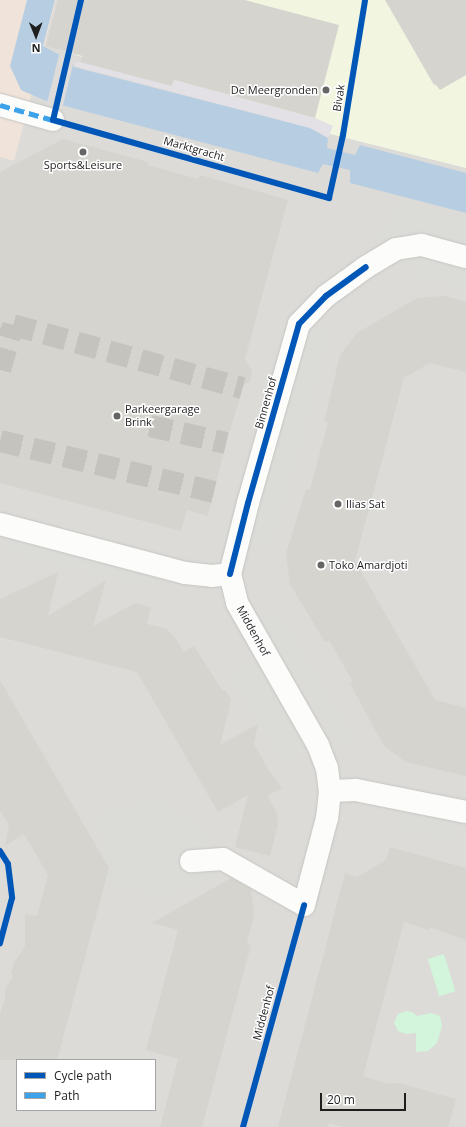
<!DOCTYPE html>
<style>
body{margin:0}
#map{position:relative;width:466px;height:1127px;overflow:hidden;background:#edece6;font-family:"Open Sans",sans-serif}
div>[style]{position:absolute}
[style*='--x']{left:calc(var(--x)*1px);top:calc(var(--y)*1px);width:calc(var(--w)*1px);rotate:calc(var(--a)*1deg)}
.residential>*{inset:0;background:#dcdbd8}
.commercial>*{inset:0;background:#f0e3da}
.education>*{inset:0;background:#f2f6e1}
.park>*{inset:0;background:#d3f5dc;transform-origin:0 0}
.parking>*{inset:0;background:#dbdbd8;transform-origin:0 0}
.plaza>*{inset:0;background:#e3e0e6}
.water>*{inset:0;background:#b7cee2}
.pier>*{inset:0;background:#dddcda;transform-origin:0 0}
.building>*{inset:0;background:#d6d4cf}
.minor-tunnel>*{height:22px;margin-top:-11px;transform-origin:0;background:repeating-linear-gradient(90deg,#c4c3be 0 22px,transparent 0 33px)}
.roads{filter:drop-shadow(0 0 1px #c5c5c2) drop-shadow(0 0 1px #c5c5c2)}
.minor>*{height:22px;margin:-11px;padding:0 11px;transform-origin:11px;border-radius:11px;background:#fcfcfb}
.quiet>*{height:5px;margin-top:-2.5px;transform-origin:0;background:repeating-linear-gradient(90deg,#3da2ea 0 10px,transparent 0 15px)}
.cycleway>*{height:6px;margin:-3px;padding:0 3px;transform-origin:3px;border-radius:3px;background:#0057b8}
.dots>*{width:11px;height:11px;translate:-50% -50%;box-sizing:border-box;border:2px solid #fff;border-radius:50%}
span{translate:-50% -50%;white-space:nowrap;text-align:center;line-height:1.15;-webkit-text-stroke:3px #fff;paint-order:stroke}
.poi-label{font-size:11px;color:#1e1e1e}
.right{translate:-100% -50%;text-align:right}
.left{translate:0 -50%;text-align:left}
.street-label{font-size:11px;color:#1e1e1e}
.legend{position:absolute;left:16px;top:1059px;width:140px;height:52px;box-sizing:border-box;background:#fff;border:1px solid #a5a5a5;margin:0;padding:5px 7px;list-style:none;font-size:12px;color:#1e1e1e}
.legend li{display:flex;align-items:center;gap:8px;height:20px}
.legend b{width:20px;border:1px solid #a5a5a5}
.north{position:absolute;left:16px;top:16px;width:40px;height:40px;-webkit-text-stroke:3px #fff;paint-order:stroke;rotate:179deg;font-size:11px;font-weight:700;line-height:16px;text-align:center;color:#1e1e1e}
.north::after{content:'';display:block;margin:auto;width:14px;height:18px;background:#1e1e1e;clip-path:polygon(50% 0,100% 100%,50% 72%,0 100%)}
.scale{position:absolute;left:320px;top:1093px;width:86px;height:18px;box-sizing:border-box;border:2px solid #1e1e1e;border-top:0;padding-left:5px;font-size:12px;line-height:14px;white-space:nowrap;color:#1e1e1e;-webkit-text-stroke:3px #fff;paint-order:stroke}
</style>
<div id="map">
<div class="residential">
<div style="clip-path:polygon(evenodd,0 0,466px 0,466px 1127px,0 1127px,0 0,17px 1060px,155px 1060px,155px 1110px,17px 1110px,17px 1060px)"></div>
</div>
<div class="commercial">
<div style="clip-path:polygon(0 0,56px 0,14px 161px,0 157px)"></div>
</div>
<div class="education">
<div style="clip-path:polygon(68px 0,466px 0,466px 168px,314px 130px,57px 49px)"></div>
</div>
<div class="park">
<div style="left:444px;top:954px;width:39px;height:17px;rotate:73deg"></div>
<div style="clip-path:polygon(406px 1011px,412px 1012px,417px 1016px,431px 1013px,440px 1016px,442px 1026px,437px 1043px,428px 1051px,416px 1052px,416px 1033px,406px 1034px,398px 1031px,394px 1023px,398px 1014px)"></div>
</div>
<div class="parking">
<div style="clip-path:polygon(403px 201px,466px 219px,466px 246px,411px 230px,375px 239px)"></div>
<div style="clip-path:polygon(421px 256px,466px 266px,466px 287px,420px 279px,410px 260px)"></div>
<div style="clip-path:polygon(309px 326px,329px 333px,315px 385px,301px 449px,270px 544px,251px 538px)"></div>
<div style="left:8px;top:542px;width:154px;height:9px;rotate:14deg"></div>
<div style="left:278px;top:611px;width:149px;height:17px;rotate:59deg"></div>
<div style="left:255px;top:660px;width:103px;height:31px;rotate:57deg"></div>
<div style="clip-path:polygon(160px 799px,203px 830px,217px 879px,161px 897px,109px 883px,96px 813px)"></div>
<div style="left:404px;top:806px;width:56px;height:22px;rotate:15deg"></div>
</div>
<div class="plaza">
<div style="clip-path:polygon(80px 62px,172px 86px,174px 80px,315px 118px,333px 126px,328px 138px,310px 128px,74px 66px,74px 63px)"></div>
</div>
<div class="water">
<div style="clip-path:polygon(27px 0,55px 0,43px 46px,58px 54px,72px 58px,74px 67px,310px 128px,328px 138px,327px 148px,355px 155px,360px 145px,466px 173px,466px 213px,350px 183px,350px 170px,323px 164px,318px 173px,46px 101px,21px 90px,10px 66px)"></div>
</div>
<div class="pier">
<div style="left:60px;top:51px;width:16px;height:55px;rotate:14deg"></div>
</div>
<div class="building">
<div style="clip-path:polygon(58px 0,245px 0,339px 25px,315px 118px,174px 80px,172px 86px,80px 62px,82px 56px,46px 46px)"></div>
<div style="clip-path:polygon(385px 0,466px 0,466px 75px,440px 90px,435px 84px,434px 85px)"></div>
<div style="clip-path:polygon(63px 139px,148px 162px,147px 165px,198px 179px,200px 175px,288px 200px,245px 359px,252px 372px,250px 381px,244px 385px,226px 443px,208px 516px,187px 510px,181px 531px,0 483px,0 172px)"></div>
<div style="clip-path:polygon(445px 296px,466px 302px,466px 372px,430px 363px,404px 378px,355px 561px,435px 700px,466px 708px,466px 776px,406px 762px,384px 746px,350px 684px,353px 682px,329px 640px,325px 642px,290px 584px,286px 554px,306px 489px,310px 490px,321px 448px,328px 423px,324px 422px,340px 355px,357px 333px,417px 298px)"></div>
<div style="clip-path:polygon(58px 572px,48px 616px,106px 580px,93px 626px,135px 603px,151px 607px,147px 624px,165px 628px,174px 636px,184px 652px,194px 646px,222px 690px,226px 691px,231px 700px,220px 745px,258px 724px,254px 744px,270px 772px,282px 788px,267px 796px,277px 813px,278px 824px,270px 856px,235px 847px,248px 795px,218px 812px,137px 672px,0 637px,0 599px)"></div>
<div style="clip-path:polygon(0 680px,109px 868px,57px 1060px,0 1060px,0 1014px,5px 998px,5px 990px,13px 976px,11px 972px,14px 963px,25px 946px,25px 914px,37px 916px,48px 875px,24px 834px,5px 846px,9px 825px,0 810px)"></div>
<div style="clip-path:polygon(390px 847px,466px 868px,466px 940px,429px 927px,429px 930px,404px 922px,363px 1076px,388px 1084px,399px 1083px,456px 1099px,448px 1127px,343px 1127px,329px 1123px,328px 1127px,278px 1127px,345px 873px,357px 877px,386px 860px)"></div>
<div style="clip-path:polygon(231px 878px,251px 889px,254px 915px,247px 944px,251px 945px,202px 1127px,160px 1127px,178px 1059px,146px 1050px,178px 930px,152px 923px)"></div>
</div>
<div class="minor-tunnel">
<div style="--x:0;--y:370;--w:47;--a:-73.9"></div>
<div style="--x:13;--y:325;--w:238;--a:15.4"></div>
<div style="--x:150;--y:426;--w:78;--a:12.6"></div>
<div style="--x:0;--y:441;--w:220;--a:13.4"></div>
</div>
<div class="roads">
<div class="minor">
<div style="--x:0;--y:105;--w:55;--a:15.8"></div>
<div style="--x:0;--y:524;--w:191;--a:14.8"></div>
<div style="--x:185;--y:573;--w:27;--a:6"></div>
<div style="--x:212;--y:576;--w:18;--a:-6"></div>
<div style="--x:230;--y:574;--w:30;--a:76"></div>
<div style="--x:237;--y:603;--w:163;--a:60.3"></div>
<div style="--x:318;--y:745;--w:25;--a:69"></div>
<div style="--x:327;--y:768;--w:23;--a:83"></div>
<div style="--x:330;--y:791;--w:27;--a:96"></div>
<div style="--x:327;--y:818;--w:90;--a:104.8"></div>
<div style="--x:304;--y:905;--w:93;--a:-150.4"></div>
<div style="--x:223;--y:859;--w:32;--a:176"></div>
<div style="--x:230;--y:574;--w:73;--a:-75.8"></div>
<div style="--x:248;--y:503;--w:186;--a:-74.1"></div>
<div style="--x:299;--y:324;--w:39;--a:-46"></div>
<div style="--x:326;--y:296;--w:49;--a:-35.9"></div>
<div style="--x:366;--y:267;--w:35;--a:-31"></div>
<div style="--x:396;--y:249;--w:26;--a:-9"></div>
<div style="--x:422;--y:245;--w:46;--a:15.3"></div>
<div style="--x:330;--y:791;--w:26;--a:-2"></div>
<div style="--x:356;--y:790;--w:112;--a:11.3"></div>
</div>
</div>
<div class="quiet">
<div style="--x:0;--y:105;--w:55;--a:15.8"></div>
</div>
<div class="cycleway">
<div style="--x:81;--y:0;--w:123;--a:103.1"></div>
<div style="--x:53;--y:120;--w:287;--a:15.8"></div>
<div style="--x:329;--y:198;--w:65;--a:-77.5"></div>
<div style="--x:343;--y:135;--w:137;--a:-80.7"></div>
<div style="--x:230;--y:574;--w:73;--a:-75.8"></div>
<div style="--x:248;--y:503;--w:186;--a:-74.1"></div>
<div style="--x:299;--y:324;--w:39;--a:-46"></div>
<div style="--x:326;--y:296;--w:49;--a:-35.9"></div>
<div style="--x:0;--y:851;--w:15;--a:58"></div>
<div style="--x:8;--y:864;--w:34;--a:83"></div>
<div style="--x:12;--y:898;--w:47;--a:104.9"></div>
<div style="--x:243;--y:1127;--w:230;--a:-74.6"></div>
</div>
<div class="dots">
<div style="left:326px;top:90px;background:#666664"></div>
<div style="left:83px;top:152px;background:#666664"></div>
<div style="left:117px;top:416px;background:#666664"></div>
<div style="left:338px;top:504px;background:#666664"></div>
<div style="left:321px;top:565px;background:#666664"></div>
</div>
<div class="poi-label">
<span class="right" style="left:318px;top:90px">De Meergronden</span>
<span style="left:83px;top:165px">Sports&amp;Leisure</span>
<span class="left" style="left:125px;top:416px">Parkeergarage<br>Brink</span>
<span class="left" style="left:346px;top:504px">Ilias Sat</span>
<span class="left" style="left:329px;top:565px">Toko Amardjoti</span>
</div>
<div class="street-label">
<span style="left:339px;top:98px;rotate:-81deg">Bivak</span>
<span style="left:194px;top:149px;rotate:16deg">Marktgracht</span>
<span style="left:266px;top:403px;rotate:-74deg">Binnenhof</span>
<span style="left:253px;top:631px;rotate:61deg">Middenhof</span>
<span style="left:264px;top:1013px;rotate:-75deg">Middenhof</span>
</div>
<ul class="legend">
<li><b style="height:5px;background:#0057b8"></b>Cycle path</li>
<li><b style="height:5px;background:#3da2ea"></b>Path</li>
</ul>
<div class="north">N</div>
<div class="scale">20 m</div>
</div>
